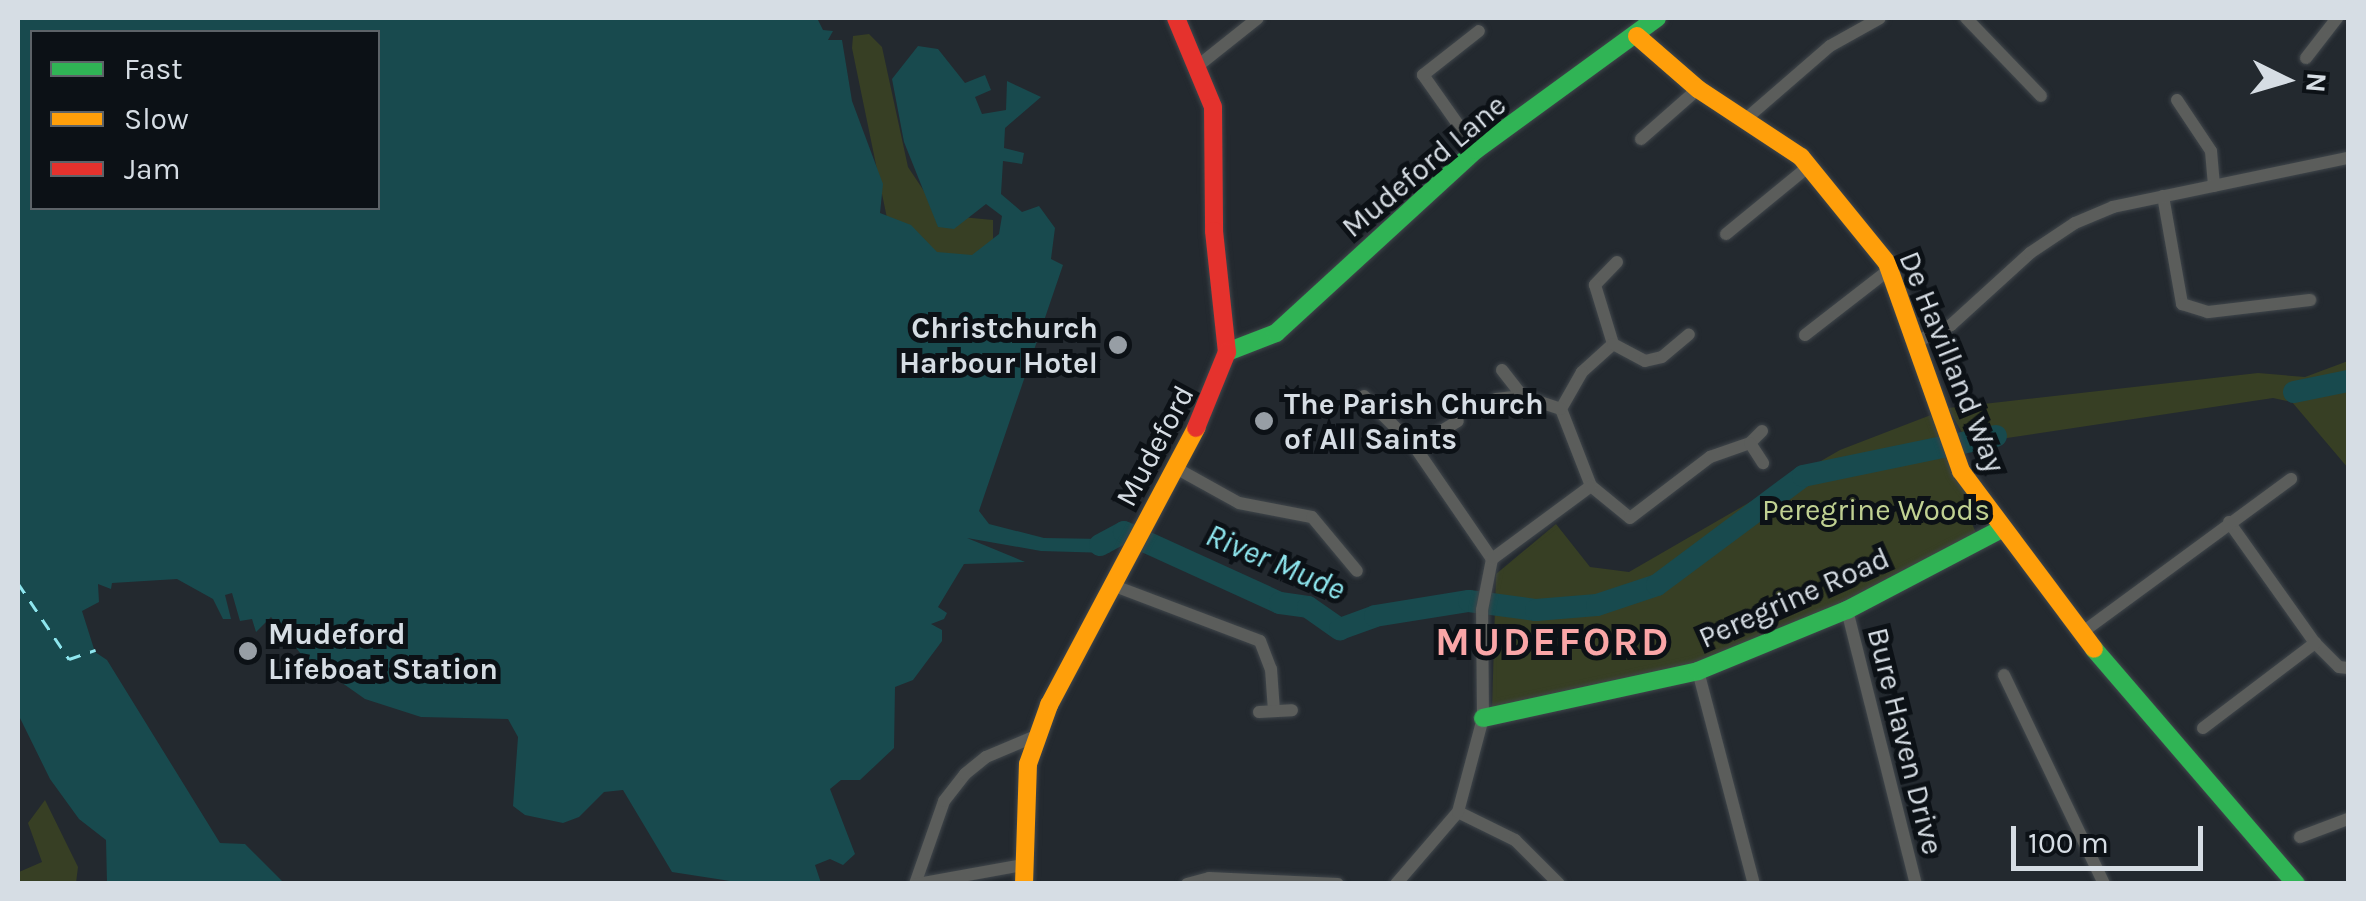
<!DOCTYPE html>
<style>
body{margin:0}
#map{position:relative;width:2366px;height:901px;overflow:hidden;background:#23292f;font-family:Karla,sans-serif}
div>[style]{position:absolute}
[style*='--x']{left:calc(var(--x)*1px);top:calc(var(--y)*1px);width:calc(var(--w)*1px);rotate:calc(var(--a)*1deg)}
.green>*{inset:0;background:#373f24}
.water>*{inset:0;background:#184a4e}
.river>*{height:22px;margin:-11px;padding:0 11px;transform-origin:11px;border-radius:11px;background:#184a4e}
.ferry>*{height:2.5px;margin-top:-1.25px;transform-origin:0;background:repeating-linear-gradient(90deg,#8ee6ee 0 12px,transparent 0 22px)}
.roads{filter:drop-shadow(0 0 2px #40464b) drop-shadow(0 0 2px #40464b)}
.street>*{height:12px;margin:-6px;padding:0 6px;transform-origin:6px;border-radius:6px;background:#5b5d5b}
.fast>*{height:18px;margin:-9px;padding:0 9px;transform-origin:9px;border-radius:9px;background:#30b455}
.slow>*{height:18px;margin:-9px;padding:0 9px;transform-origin:9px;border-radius:9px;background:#ff9f0a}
.jam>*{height:18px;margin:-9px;padding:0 9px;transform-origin:9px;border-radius:9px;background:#e5322d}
.dots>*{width:28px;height:28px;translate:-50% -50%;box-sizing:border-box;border:5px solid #0c1116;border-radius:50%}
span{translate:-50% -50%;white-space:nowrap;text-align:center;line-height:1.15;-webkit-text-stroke:10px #0c1116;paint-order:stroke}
.street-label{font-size:30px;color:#d6dde4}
.poi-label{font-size:30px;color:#d6dde4;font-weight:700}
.right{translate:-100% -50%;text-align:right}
.left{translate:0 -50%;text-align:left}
.park-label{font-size:30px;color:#c0d192}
.water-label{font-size:32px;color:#8ee6ee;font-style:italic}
.district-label{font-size:40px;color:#faa6a7;font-weight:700;letter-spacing:2.5px}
.frame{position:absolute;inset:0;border:20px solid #d6dde4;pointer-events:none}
.legend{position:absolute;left:30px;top:30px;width:350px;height:180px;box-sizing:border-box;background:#0c1116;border:2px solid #5d6368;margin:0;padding:12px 18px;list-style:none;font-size:30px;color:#d6dde4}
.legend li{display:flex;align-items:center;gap:20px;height:50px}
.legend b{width:50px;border:2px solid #5d6368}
.north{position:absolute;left:2236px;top:30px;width:100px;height:100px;-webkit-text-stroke:8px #0c1116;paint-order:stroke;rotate:95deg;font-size:28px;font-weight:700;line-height:40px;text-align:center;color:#d6dde4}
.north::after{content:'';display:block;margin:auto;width:35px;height:45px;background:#d6dde4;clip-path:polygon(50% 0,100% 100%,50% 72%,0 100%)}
.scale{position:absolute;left:2011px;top:826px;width:192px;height:45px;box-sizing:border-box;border:5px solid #d6dde4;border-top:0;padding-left:12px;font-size:30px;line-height:35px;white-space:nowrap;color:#d6dde4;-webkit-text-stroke:8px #0c1116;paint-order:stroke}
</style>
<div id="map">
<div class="green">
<div style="clip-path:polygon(869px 34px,882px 47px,908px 167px,940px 215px,993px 220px,993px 256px,954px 267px,888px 223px,852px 48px,853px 36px)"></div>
<div style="clip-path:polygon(2348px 361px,2348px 468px,2292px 402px,2273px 398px,1980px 442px,1972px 450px,1948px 408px,2258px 373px,2305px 377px)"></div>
<div style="clip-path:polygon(1936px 413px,1971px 499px,1967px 512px,1977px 535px,1846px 605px,1696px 666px,1492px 710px,1496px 574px,1556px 524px,1590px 567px,1629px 572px,1840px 450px)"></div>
<div style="clip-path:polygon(45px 800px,78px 867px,76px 883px,18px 881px,19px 872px,42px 862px,28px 823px)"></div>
</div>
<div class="water">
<div style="clip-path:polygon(evenodd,18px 18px,817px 18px,823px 30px,833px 31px,828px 40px,842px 40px,852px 101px,883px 184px,880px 213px,911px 225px,937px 252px,972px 255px,999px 234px,1002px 216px,986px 204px,954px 229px,938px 227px,904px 142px,892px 79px,918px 46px,938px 49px,965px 83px,985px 75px,991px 90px,975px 97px,982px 114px,1006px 110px,1007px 81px,1041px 97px,1005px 128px,1004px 148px,1024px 153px,1022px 164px,1003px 161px,1001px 194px,1022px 212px,1039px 206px,1055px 228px,1051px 259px,1063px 265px,979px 511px,989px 524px,1044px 538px,1104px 539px,1129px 524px,1109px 553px,1041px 551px,967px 538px,1025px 562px,964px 564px,938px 607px,947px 613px,944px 619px,931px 624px,942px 630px,942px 641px,913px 680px,895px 687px,894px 748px,860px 780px,841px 780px,830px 789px,855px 854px,843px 865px,830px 859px,815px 865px,821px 883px,743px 883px,672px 872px,623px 790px,604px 792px,579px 817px,563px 823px,525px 815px,513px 806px,518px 737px,508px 719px,421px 717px,365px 699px,301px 654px,271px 617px,256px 632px,252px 619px,240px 621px,232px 593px,225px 595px,231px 619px,223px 619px,213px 599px,177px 579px,112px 583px,111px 589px,98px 584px,99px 602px,82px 611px,95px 652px,107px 660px,220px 843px,245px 844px,284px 883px,107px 883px,106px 840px,79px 819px,50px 779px,18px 714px,18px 18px,32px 32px,378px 32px,378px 208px,32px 208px,32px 32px)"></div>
</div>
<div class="river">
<div style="--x:2294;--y:392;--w:55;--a:-11.5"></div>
<div style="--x:1100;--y:545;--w:27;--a:-28"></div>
<div style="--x:1124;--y:532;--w:171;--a:24.5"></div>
<div style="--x:1280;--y:603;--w:28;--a:8"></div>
<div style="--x:1308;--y:607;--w:39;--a:35"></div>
<div style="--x:1340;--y:629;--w:37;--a:-20"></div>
<div style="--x:1375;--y:616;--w:95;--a:-9.1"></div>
<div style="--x:1469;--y:601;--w:68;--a:7.7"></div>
<div style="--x:1536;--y:610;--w:61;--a:-4.7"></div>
<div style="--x:1597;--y:605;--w:63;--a:-18.4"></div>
<div style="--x:1657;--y:585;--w:182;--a:-36.7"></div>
<div style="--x:1803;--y:476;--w:197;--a:-11.7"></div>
</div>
<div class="ferry">
<div style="--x:18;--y:583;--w:92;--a:56.1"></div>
<div style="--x:69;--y:659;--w:28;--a:-19"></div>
</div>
<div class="roads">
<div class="street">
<div style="--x:1966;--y:18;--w:108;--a:46.1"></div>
<div style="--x:2306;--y:58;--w:51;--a:-52.2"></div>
<div style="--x:1199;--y:65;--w:75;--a:-38.5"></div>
<div style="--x:2177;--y:100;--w:61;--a:56.3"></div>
<div style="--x:2211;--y:151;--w:35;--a:85"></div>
<div style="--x:1748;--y:117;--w:108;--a:-40.9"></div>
<div style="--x:1830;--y:46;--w:57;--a:-29.2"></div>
<div style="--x:1641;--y:139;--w:76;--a:-41.3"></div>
<div style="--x:1476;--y:150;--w:92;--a:-125.2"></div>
<div style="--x:1423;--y:75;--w:71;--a:-38.2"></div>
<div style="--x:2163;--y:196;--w:110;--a:80"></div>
<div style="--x:2182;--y:304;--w:27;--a:17"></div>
<div style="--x:2208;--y:312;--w:103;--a:-6.7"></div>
<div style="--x:1726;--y:234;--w:107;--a:-39.3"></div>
<div style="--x:1617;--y:262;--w:32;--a:134"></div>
<div style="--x:1595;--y:285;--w:62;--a:73"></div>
<div style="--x:1613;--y:344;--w:42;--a:137.9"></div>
<div style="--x:1582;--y:372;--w:43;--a:119.6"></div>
<div style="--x:1561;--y:409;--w:83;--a:68.7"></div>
<div style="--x:1591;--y:486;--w:50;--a:39.4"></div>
<div style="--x:1630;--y:518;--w:101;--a:-37.3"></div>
<div style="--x:1710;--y:457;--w:42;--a:-19.3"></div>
<div style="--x:1750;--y:443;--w:17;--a:-45"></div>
<div style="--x:1805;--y:335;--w:108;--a:-37.8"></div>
<div style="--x:1918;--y:341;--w:37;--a:-26"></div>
<div style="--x:1951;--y:325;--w:107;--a:-42.3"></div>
<div style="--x:2030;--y:253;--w:54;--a:-33.7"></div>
<div style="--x:2075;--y:223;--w:41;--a:-22.8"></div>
<div style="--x:2113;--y:207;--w:240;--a:-11.8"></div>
<div style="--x:1613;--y:344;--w:36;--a:28"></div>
<div style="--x:1645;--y:361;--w:17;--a:-13"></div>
<div style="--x:1662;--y:357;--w:35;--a:-40"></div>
<div style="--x:1502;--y:370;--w:33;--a:52"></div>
<div style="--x:1522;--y:396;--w:41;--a:18.4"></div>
<div style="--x:1364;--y:396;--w:72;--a:45"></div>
<div style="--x:1415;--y:447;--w:136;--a:55.5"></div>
<div style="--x:1496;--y:399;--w:26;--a:-7"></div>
<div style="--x:1750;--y:443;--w:24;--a:57"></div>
<div style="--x:1415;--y:447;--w:50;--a:-31.2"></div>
<div style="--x:1174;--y:467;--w:74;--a:29"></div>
<div style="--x:1239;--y:503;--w:74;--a:10.9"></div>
<div style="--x:1312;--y:517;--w:70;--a:50.2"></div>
<div style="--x:2229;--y:522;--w:148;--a:54.6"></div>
<div style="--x:2315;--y:643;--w:34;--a:45"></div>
<div style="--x:2339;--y:667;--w:9;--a:6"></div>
<div style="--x:1112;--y:585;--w:158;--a:20.7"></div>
<div style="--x:1260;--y:641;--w:30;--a:69"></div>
<div style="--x:1271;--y:669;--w:42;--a:85.9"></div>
<div style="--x:1847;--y:610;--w:283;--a:75.9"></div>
<div style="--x:2080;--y:634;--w:262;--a:-36.3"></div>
<div style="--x:1698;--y:671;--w:220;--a:75.3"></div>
<div style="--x:2004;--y:675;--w:232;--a:64.4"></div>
<div style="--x:1259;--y:712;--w:33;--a:-3"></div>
<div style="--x:2203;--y:728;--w:141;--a:-37.2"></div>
<div style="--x:1458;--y:812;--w:64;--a:26.2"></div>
<div style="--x:1515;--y:840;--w:62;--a:45"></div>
<div style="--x:2300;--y:837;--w:51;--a:-20.6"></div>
<div style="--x:915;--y:884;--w:88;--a:-70.7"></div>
<div style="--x:944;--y:801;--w:34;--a:-52"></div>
<div style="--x:965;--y:774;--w:27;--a:-39"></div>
<div style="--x:986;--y:757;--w:56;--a:-22.9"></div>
<div style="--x:918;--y:884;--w:107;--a:-10.3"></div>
<div style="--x:1187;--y:884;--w:23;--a:-15"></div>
<div style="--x:1209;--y:878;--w:129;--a:2.7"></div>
<div style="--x:1396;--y:884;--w:95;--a:-49.3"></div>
<div style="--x:1458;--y:812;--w:97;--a:-75.1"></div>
<div style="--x:1483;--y:718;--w:108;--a:-90.5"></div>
<div style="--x:1482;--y:610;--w:52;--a:-78.9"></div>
<div style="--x:1492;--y:559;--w:123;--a:-36.4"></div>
</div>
<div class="fast">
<div style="--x:1227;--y:352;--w:53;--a:-21.2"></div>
<div style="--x:1276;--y:333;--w:271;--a:-42.5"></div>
<div style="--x:1476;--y:150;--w:224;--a:-36.1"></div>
<div style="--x:2094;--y:649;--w:310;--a:49.3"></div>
<div style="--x:1483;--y:718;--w:220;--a:-12.3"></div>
<div style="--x:1698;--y:671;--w:161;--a:-22.3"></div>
<div style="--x:1847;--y:610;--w:174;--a:-27.7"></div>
</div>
<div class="slow">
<div style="--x:1637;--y:36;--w:81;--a:41"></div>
<div style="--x:1698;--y:89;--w:123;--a:33.4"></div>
<div style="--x:1801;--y:157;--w:136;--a:50.9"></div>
<div style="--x:1887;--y:263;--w:221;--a:70.4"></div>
<div style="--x:1961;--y:471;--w:222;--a:53.2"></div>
<div style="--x:1024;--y:884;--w:120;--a:-88.1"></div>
<div style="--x:1028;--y:764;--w:63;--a:-70.4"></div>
<div style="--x:1049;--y:705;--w:314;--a:-62"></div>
</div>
<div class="jam">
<div style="--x:1176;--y:18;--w:96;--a:67.4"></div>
<div style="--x:1213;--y:107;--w:124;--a:89.5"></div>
<div style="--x:1214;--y:231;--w:122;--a:83.9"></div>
<div style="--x:1227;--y:352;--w:82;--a:112.2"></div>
</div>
</div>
<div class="dots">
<div style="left:1118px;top:345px;background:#979ea5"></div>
<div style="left:1264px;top:421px;background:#979ea5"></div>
<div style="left:248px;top:651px;background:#979ea5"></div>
</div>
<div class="street-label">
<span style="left:1424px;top:166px;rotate:-40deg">Mudeford Lane</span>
<span style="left:1952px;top:362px;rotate:68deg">De Havilland Way</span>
<span style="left:1155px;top:446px;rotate:-62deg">Mudeford</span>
<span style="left:1794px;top:598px;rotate:-24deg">Peregrine Road</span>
<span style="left:1905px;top:741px;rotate:76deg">Bure Haven Drive</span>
</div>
<div class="poi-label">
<span class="right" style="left:1098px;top:345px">Christchurch<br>Harbour Hotel</span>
<span class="left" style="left:1284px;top:421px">The Parish Church<br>of All Saints</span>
<span class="left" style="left:268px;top:651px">Mudeford<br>Lifeboat Station</span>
</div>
<div class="park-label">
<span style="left:1876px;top:510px">Peregrine Woods</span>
</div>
<div class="water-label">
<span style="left:1275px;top:563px;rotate:23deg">River Mude</span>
</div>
<div class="district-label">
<span style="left:1553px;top:642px">MUDEFORD</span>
</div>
<div class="frame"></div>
<ul class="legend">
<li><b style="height:12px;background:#30b455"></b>Fast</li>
<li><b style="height:12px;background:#ff9f0a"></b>Slow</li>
<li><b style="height:12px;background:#e5322d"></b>Jam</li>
</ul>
<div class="north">N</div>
<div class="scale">100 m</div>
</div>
